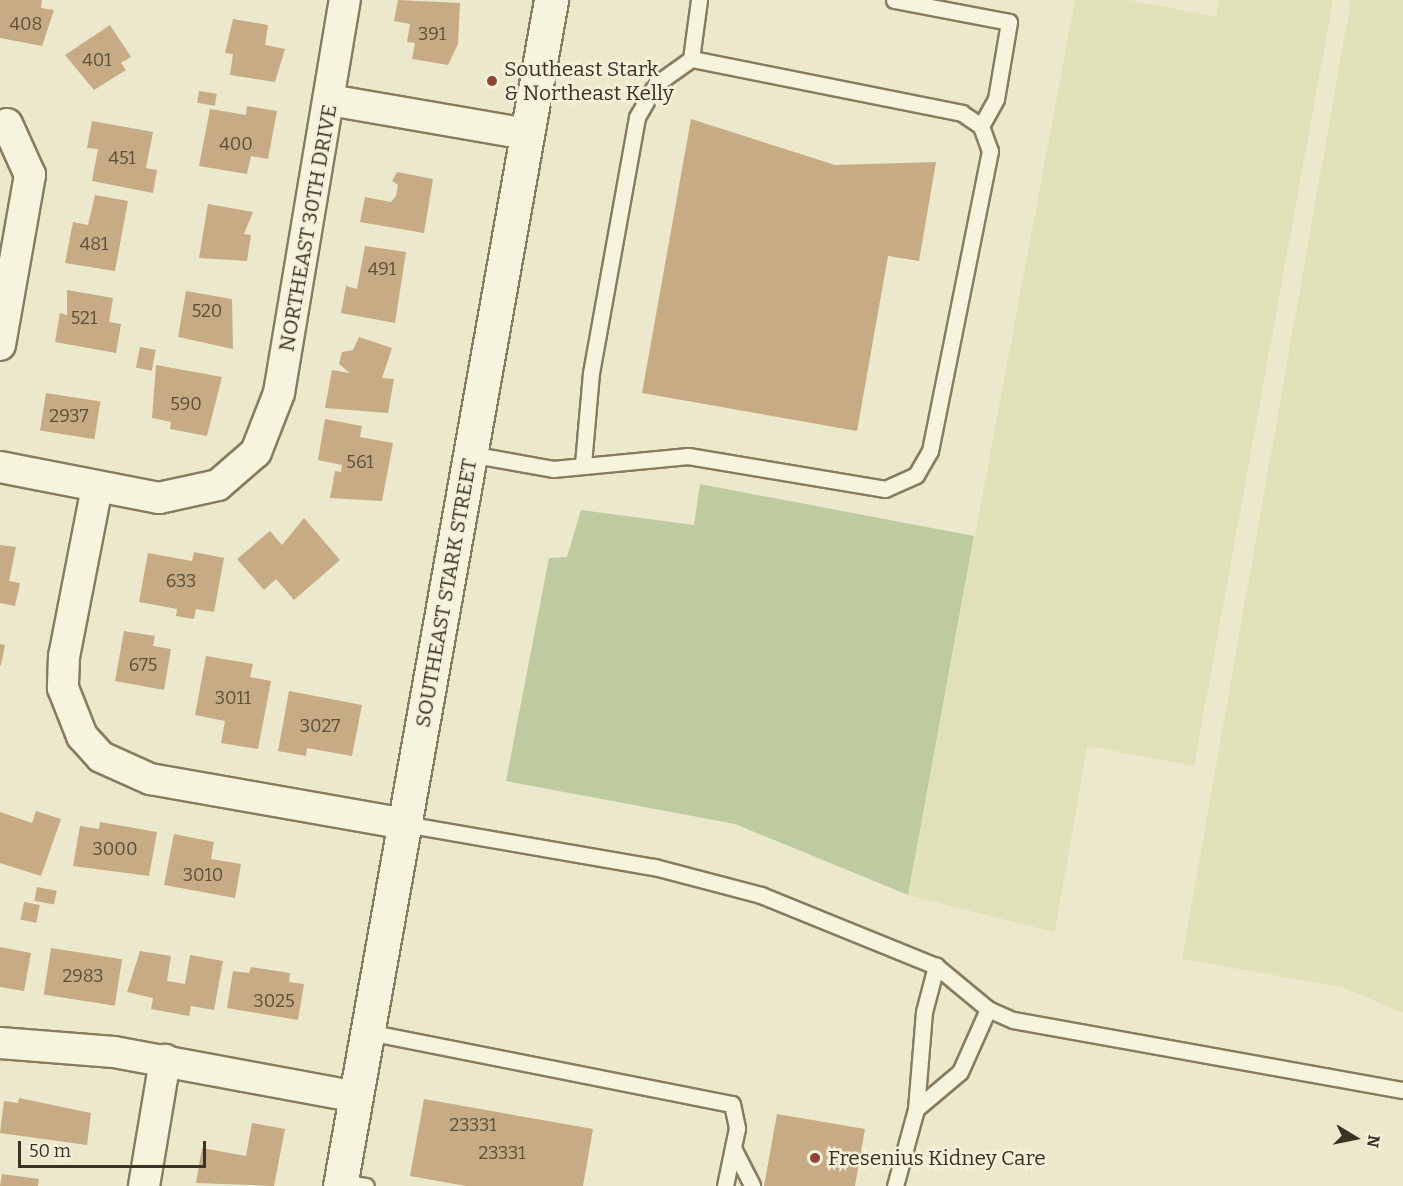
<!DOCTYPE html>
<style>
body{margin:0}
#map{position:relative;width:1403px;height:1186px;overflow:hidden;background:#ece8cb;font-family:Bitter,serif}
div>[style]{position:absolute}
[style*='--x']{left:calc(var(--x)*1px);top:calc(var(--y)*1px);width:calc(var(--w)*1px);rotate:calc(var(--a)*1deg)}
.farmland>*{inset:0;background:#e1e1b9}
.green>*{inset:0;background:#beca9f}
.building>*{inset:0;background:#c7ab84;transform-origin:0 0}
.roads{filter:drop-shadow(2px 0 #887c60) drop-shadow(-2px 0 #887c60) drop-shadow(0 2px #887c60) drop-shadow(0 -2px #887c60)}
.lane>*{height:15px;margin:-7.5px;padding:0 7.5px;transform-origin:7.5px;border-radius:7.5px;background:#f7f4de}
.street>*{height:30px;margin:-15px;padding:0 15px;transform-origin:15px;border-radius:15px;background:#f7f4de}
.secondary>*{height:33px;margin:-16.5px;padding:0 16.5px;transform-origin:16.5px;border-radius:16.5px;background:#f7f4de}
.dots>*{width:16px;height:16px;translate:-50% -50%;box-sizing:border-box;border:3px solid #f4f1da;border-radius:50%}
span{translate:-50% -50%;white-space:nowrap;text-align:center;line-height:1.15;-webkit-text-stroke:5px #f4f1da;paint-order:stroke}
.number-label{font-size:18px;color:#5d503a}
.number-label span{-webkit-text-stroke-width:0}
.poi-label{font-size:21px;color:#3a3222}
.left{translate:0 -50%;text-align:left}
.street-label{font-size:21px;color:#3a3222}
.north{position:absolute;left:1325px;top:1108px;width:60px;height:60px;-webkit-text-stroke:4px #f4f1da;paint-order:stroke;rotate:100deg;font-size:16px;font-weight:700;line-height:24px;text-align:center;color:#3a3222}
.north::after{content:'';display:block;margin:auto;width:21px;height:27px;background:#3a3222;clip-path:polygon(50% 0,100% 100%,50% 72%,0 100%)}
.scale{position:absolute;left:18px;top:1141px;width:188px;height:27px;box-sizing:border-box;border:3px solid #3a3222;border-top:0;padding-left:8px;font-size:18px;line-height:21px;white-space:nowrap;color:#3a3222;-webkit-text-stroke:4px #f4f1da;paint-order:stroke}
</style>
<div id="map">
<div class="farmland">
<div style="clip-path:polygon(1075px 0,1130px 0,1216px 17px,1219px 0,1333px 0,1194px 766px,1087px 746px,1055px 932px,908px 895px)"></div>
<div style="clip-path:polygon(1351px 0,1403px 0,1403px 1013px,1342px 987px,1182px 959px)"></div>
</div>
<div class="green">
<div style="clip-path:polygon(700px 484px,974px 536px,908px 895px,735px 824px,506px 781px,549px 558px,567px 557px,581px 510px,694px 525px)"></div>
</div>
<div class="building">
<div style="clip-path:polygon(0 0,42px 0,41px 8px,54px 10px,42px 46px,0 38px)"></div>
<div style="clip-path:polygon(398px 0,460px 3px,458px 44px,448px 65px,412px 59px,415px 43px,407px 42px,410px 24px,394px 21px)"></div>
<div style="clip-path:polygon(233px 19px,268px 25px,265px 45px,285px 49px,275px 82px,230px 75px,233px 54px,225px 53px)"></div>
<div style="clip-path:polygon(110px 25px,131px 57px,121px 63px,126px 70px,94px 90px,65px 55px)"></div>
<div style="left:199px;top:91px;width:18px;height:12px;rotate:9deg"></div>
<div style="clip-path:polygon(247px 106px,277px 111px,268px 159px,251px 156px,247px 174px,199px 166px,210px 109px,246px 115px)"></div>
<div style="clip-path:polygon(691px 119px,835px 165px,936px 162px,919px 261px,888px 256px,857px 431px,642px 393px)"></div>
<div style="clip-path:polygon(92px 121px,153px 132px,146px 168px,157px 170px,153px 193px,92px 181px,98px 149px,87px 148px)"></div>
<div style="clip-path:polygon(397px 172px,433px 179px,424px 233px,360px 222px,365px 197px,391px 202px,396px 196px,398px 185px,392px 181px)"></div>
<div style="clip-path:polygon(95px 195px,128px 201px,115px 271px,65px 263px,73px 222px,88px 225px)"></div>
<div style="clip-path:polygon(208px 204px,253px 212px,244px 234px,251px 235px,247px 261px,199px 258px)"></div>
<div style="clip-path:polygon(365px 246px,406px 252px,395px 323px,341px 313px,346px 286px,357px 289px)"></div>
<div style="clip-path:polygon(67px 290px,113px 298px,109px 322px,121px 324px,116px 353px,55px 342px,60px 313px,67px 315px)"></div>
<div style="clip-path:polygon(186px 291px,232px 299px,233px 349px,178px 337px)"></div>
<div style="clip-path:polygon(359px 337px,392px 348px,382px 378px,394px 379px,388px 413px,325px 408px,332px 370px,350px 373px,339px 364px,342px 352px,353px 350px)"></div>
<div style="left:140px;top:347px;width:16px;height:21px;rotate:11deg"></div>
<div style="clip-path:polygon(156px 365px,222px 377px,207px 436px,170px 429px,171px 422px,152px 418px)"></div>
<div style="left:46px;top:393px;width:55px;height:38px;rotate:9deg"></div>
<div style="clip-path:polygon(325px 419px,362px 426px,360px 437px,393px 443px,382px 501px,330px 498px,335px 471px,341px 472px,342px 465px,318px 460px)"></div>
<div style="clip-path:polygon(304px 518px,340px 560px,294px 600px,276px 579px,264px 590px,237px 559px,270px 531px,282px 545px)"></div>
<div style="clip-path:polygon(0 545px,16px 547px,9px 581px,20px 583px,15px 606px,0 603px)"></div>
<div style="clip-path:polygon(194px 552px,224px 558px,214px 612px,196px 609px,194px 619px,176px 616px,177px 609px,139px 602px,148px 553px,192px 561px)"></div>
<div style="clip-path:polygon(124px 631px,155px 636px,153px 646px,171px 649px,164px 690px,115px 681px)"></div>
<div style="clip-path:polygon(0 644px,5px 645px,1px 665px,0 665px)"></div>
<div style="clip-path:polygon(206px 656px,253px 664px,250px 677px,271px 681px,258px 749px,221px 743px,225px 721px,195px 715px)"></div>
<div style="clip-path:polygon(289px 691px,362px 705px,352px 756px,307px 748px,306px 756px,278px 751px)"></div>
<div style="clip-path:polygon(36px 811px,61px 819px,41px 876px,0 863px,0 812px,32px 823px)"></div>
<div style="clip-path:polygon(100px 822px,157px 832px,149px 876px,73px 866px,80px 826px,99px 829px)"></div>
<div style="clip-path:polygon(174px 834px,214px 842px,211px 859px,241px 864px,235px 898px,164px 885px)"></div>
<div style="left:37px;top:887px;width:20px;height:14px;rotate:11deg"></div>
<div style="left:24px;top:902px;width:16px;height:18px;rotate:11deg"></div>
<div style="clip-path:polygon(0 947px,31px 953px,24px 991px,0 987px)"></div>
<div style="left:51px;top:948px;width:72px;height:47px;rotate:9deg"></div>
<div style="clip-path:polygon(140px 951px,171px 956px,167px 981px,185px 984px,190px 955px,223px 961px,214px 1010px,191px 1006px,189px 1016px,151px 1009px,153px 998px,127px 992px)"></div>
<div style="clip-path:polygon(251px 967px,290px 973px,289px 982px,304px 984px,298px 1020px,227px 1008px,233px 971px,249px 973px)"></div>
<div style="clip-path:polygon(19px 1098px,91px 1113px,87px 1145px,0 1133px,4px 1101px,18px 1103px)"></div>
<div style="clip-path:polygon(424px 1099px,593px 1129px,583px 1186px,466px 1186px,410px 1176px)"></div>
<div style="clip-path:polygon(777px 1114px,865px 1129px,855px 1186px,764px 1186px)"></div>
<div style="clip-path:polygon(252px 1123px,285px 1129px,274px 1186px,196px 1183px,202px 1148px,246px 1156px)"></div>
<div style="clip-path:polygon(2px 1174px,39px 1179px,38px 1186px,0 1186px)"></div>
</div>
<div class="roads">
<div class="lane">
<div style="--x:894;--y:0;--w:117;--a:10.8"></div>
<div style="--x:1009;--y:22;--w:78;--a:99.6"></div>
<div style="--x:996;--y:99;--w:31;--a:119"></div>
<div style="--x:470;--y:454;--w:84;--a:10.2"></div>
<div style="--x:553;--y:469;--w:136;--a:-5.5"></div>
<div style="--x:688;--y:456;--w:200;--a:9.5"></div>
<div style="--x:885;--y:489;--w:34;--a:-24"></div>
<div style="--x:916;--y:475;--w:28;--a:-60"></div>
<div style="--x:930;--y:451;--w:306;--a:-78.7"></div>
<div style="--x:990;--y:151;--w:27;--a:-110"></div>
<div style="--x:981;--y:126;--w:23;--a:-146"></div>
<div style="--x:962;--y:113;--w:276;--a:-168.7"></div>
<div style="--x:583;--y:464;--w:91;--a:-85"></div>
<div style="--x:591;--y:373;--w:260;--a:-79.8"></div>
<div style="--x:637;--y:117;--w:38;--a:-60"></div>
<div style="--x:656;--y:84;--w:43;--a:-35.5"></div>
<div style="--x:691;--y:59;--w:60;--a:-82.3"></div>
<div style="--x:404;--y:824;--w:254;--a:9.8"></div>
<div style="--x:654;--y:867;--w:111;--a:14.7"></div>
<div style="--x:761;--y:895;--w:189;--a:22.1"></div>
<div style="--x:936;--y:966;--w:67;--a:39.6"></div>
<div style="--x:988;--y:1009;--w:27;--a:24"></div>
<div style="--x:1013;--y:1020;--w:396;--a:10.2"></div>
<div style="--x:368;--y:1032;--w:371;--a:11.2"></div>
<div style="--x:732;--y:1104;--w:25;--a:78"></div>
<div style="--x:737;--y:1128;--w:59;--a:101.7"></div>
<div style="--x:916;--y:1109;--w:57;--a:-40.1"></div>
<div style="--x:960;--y:1072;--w:69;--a:-66"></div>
<div style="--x:733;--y:1148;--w:42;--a:62.8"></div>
<div style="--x:341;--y:1182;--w:25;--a:9"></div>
<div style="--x:895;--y:1186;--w:80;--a:-74.7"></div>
<div style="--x:916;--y:1109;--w:97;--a:-85.3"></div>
<div style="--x:924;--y:1012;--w:48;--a:-75.4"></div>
</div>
<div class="street">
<div style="--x:330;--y:100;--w:200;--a:9.8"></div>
<div style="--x:0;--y:345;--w:173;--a:-80"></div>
<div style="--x:30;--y:175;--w:56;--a:-114.3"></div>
<div style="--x:0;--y:467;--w:162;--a:11"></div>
<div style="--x:159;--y:498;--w:60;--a:-12.4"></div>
<div style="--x:218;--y:485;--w:50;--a:-41"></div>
<div style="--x:256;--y:452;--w:63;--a:-68.7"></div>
<div style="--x:279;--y:393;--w:399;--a:-80.5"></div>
<div style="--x:97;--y:487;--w:172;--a:101"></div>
<div style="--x:64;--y:656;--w:32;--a:92"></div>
<div style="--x:63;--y:688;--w:52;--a:68.4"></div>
<div style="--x:82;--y:736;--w:28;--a:48"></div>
<div style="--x:101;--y:757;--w:54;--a:24.2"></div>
<div style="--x:150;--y:779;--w:258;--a:10"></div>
<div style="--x:0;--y:1043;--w:114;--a:4.5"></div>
<div style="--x:114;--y:1052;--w:246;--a:10.5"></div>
<div style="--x:144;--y:1186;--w:128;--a:-80.5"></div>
</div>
<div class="secondary">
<div style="--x:340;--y:1186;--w:1205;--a:-79.91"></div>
</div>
</div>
<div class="dots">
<div style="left:492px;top:81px;background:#934334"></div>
<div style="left:815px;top:1158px;background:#934334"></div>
</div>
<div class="number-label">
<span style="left:26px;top:24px">408</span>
<span style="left:432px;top:34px">391</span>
<span style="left:97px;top:60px">401</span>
<span style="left:236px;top:144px">400</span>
<span style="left:122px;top:158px">451</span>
<span style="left:94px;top:244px">481</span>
<span style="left:382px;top:269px">491</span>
<span style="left:207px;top:311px">520</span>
<span style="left:84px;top:318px">521</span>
<span style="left:186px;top:404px">590</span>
<span style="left:69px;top:416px">2937</span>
<span style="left:360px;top:462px">561</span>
<span style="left:181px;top:581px">633</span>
<span style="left:143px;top:665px">675</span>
<span style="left:233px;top:698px">3011</span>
<span style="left:320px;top:726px">3027</span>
<span style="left:115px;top:849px">3000</span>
<span style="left:203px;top:875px">3010</span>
<span style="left:83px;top:976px">2983</span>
<span style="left:274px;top:1001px">3025</span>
<span style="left:473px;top:1125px">23331</span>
<span style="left:502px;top:1153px">23331</span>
</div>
<div class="poi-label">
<span class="left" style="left:504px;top:81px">Southeast Stark<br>&amp; Northeast Kelly</span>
<span class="left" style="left:828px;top:1158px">Fresenius Kidney Care</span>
</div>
<div class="street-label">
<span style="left:308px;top:228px;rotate:-80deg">NORTHEAST 30TH DRIVE</span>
<span style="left:446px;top:593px;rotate:-80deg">SOUTHEAST STARK STREET</span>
</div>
<div class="north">N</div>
<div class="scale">50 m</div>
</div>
